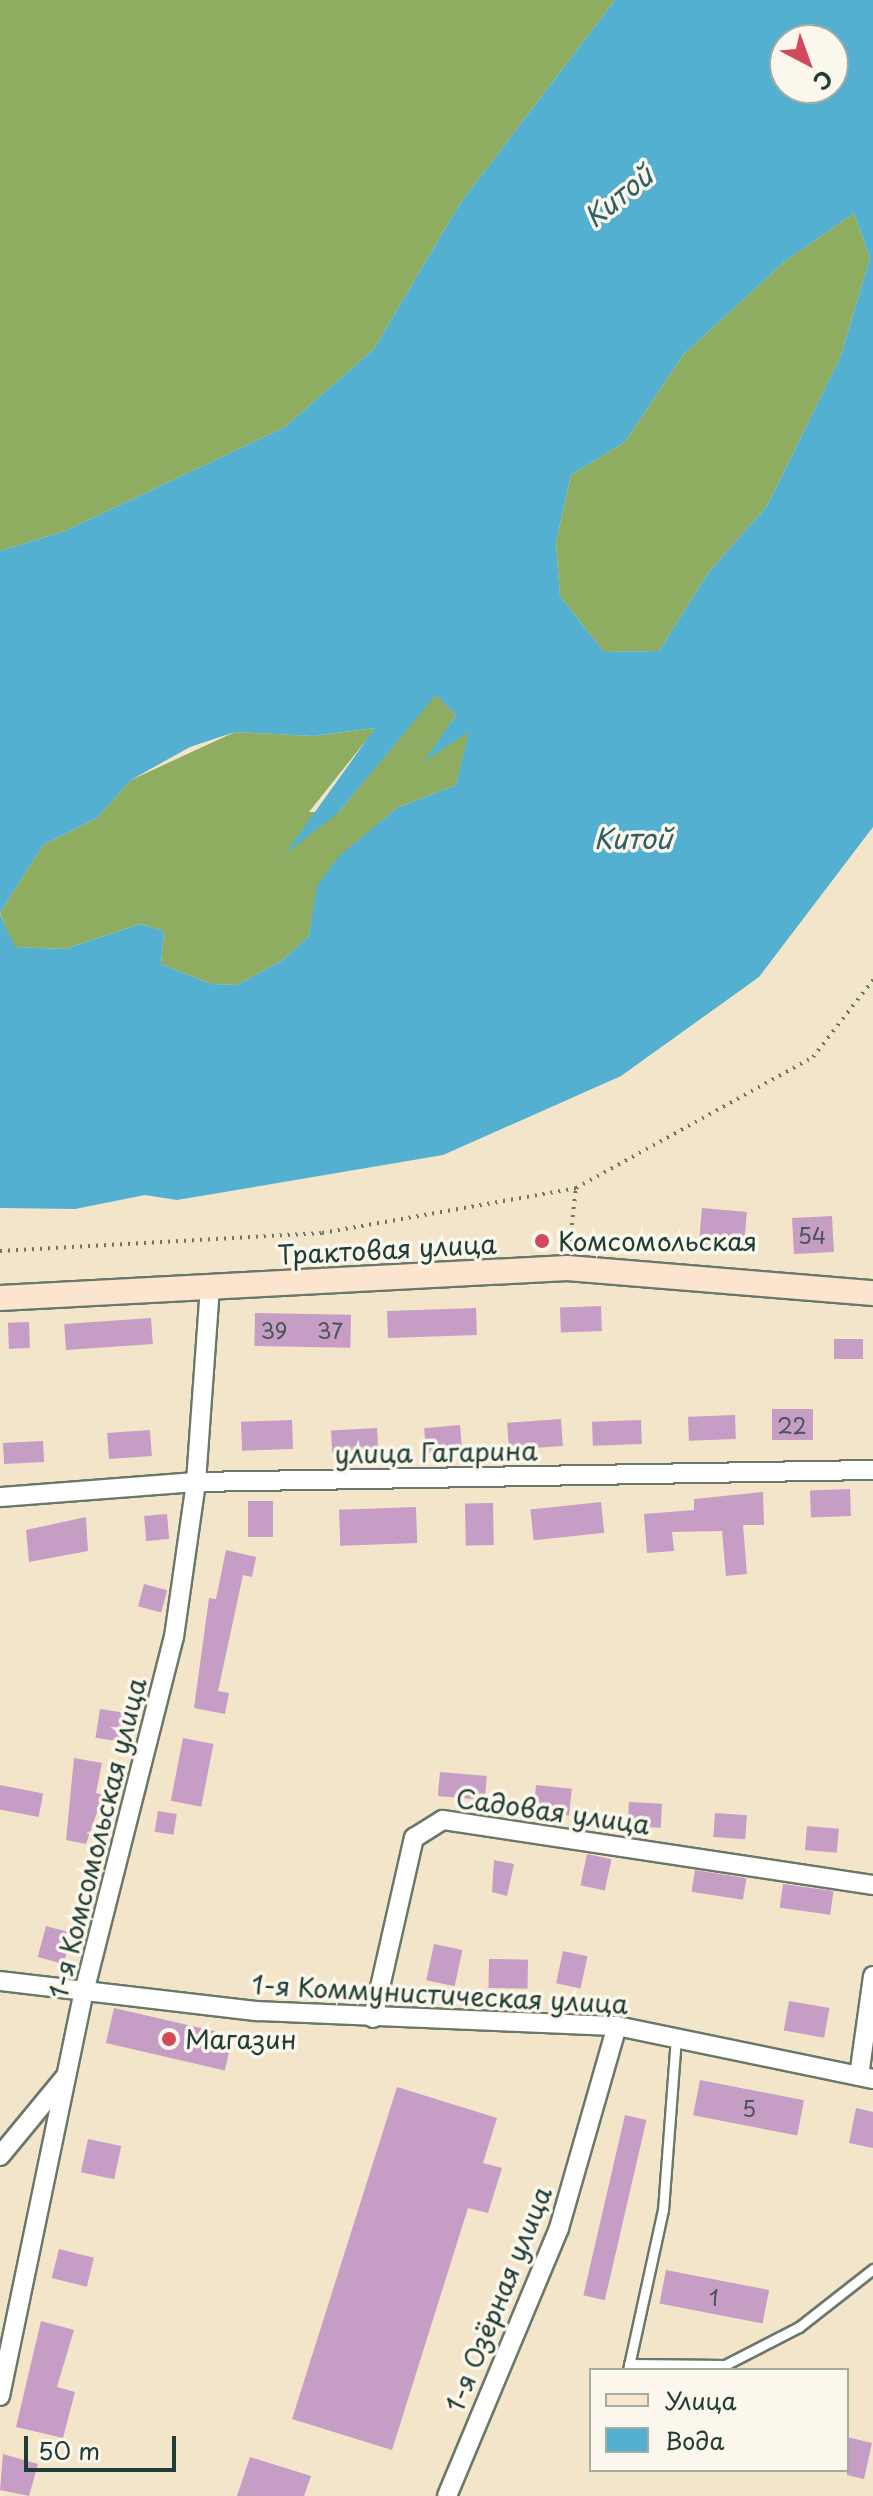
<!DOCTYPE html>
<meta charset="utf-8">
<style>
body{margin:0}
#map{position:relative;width:873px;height:2496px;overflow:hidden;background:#f3e5ca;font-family:"Playpen Sans",sans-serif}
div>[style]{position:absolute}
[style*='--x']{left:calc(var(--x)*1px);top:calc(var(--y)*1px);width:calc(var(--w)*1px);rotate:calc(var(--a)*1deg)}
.forest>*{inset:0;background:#8ead60}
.water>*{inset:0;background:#53b0d1}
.building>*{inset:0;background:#c69dc5;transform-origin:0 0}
.path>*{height:4px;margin-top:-2px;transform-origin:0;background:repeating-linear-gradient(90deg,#697868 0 2px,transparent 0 8px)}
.roads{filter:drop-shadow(2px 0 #697868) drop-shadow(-2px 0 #697868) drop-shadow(0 2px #697868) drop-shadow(0 -2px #697868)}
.lane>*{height:9px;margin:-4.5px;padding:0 4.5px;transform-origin:4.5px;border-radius:4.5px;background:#fff}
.street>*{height:18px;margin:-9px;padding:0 9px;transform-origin:9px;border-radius:9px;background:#fff}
.secondary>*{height:24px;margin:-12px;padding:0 12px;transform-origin:12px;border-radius:12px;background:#fce5cf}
.dots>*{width:22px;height:22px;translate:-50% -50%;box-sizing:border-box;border:4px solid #fbf7ec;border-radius:50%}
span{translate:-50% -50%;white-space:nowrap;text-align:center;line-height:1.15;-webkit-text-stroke:7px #fbf7ec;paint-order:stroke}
.number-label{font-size:22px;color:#495558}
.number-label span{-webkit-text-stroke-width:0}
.poi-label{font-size:26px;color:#1f3d34}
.left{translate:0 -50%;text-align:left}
.street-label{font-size:26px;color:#1f3d34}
.water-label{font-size:28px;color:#2f6063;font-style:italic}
.legend{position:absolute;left:589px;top:2368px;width:260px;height:104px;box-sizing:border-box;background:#fbf7ec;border:2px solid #a3ada2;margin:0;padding:10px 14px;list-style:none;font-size:24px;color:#1f3d34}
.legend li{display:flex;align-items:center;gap:16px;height:40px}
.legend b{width:40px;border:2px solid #a3ada2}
.north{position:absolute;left:769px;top:24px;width:80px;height:80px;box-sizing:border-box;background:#fbf7ec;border:2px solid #a3ada2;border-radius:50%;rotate:139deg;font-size:22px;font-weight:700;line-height:32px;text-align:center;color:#1f3d34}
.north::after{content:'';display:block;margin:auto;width:28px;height:36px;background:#d1495b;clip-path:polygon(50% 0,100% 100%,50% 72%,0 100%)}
.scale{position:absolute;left:24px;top:2436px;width:152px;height:36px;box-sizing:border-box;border:4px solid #1f3d34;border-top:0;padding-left:10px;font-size:24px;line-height:28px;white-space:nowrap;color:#1f3d34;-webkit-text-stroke:6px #fbf7ec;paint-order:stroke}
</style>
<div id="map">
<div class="forest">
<div style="clip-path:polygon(0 0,615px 0,459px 205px,374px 349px,285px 427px,65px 531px,0 551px)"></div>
<div style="clip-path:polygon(854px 213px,870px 258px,840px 358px,767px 506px,708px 573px,659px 651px,604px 652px,560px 596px,556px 542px,571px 475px,625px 442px,683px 355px,784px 262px)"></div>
<div style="clip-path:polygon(436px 694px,456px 715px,426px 759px,470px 731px,456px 785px,397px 808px,377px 825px,318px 886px,309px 936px,283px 960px,237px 985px,211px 984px,161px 964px,164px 931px,140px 924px,65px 949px,14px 947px,0 913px,43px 845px,97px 818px,131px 780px,235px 732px,313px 736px,376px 728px,309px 812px,338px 813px)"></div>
</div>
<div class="water">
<div style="clip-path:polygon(evenodd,615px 0,873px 0,873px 827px,759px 977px,621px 1076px,443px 1155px,177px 1200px,145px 1195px,75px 1209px,0 1208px,0 914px,15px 947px,65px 949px,140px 924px,164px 931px,161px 964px,211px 984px,237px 985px,283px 960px,309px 936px,317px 886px,338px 857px,397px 808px,456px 785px,469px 732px,424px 761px,456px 715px,436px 695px,338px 813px,285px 854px,375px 728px,313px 736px,235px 732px,190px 747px,131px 780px,97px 818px,43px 845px,0 913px,0 551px,65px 531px,285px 427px,374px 349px,459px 205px,615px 0,785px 40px,833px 40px,833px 88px,785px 88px,785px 40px,615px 0,854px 213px,870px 258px,840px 358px,767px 506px,708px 573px,659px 651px,604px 652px,560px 596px,556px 542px,571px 475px,625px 442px,683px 355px,784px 262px,854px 213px)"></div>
</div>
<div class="building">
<div style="left:702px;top:1208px;width:45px;height:39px;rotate:5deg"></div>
<div style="left:832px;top:1216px;width:36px;height:40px;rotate:87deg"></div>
<div style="left:601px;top:1306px;width:25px;height:41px;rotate:88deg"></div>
<div style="left:476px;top:1308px;width:27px;height:89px;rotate:88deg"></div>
<div style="left:255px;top:1313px;width:96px;height:33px;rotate:1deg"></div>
<div style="left:151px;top:1318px;width:26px;height:87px;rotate:86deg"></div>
<div style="left:29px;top:1322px;width:26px;height:21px;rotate:88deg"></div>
<div style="left:863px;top:1339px;width:20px;height:29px;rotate:90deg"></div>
<div style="left:772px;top:1409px;width:41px;height:31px"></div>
<div style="left:735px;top:1415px;width:24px;height:47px;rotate:88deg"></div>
<div style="left:561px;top:1419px;width:27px;height:54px;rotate:86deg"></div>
<div style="left:292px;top:1420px;width:29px;height:51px;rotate:88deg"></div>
<div style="left:641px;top:1420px;width:24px;height:49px;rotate:88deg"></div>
<div style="left:460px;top:1425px;width:25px;height:36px;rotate:85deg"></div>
<div style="left:377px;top:1428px;width:22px;height:46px;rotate:87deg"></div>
<div style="left:150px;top:1430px;width:26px;height:43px;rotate:86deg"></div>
<div style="left:43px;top:1441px;width:21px;height:40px;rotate:87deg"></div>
<div style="left:850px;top:1489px;width:27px;height:40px;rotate:88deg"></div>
<div style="clip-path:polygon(763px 1492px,764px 1525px,743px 1525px,747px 1574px,726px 1576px,722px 1531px,672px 1532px,674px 1551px,647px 1553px,644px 1514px,694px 1510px,694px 1499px)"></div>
<div style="left:248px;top:1501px;width:25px;height:36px"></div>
<div style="left:601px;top:1502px;width:31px;height:71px;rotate:84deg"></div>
<div style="left:493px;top:1503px;width:42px;height:28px;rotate:89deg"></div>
<div style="left:416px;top:1507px;width:36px;height:77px;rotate:88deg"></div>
<div style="left:167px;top:1514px;width:25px;height:23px;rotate:85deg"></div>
<div style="clip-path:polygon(86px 1517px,88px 1551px,29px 1562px,26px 1530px)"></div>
<div style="clip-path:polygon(226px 1550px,256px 1557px,252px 1577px,243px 1575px,218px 1691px,229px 1693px,225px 1714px,194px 1708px,209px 1598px,216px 1599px)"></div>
<div style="left:144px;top:1584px;width:24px;height:23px;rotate:15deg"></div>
<div style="left:100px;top:1709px;width:31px;height:29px;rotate:9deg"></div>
<div style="left:183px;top:1738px;width:31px;height:64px;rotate:11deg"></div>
<div style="clip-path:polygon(74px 1758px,102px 1763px,96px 1793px,103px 1795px,86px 1844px,66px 1840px)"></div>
<div style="left:440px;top:1772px;width:47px;height:24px;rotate:5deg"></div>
<div style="left:0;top:1785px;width:44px;height:24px;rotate:11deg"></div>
<div style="left:536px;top:1785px;width:36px;height:27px;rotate:6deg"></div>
<div style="left:629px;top:1802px;width:33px;height:24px;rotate:3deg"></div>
<div style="left:158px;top:1811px;width:19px;height:21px;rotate:9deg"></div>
<div style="left:715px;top:1813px;width:32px;height:24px;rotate:4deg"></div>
<div style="left:807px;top:1826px;width:32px;height:24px;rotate:5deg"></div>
<div style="left:587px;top:1854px;width:25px;height:32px;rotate:12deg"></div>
<div style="clip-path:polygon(494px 1860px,514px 1864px,507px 1896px,492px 1892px)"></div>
<div style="left:695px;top:1870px;width:52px;height:22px;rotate:9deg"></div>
<div style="left:783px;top:1884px;width:51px;height:24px;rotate:8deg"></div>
<div style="left:46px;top:1926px;width:27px;height:32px;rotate:15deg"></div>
<div style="left:434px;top:1944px;width:29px;height:37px;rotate:12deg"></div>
<div style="left:563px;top:1951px;width:25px;height:33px;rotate:12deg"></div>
<div style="left:489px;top:1959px;width:39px;height:29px;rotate:1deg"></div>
<div style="left:789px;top:2001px;width:41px;height:30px;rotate:10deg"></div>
<div style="left:114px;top:2008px;width:122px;height:36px;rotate:13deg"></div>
<div style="left:700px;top:2080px;width:106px;height:36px;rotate:11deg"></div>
<div style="clip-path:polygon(397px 2087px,497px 2118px,483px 2163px,502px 2168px,488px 2213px,468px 2208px,392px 2450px,292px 2419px)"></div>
<div style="clip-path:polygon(856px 2108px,873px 2112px,873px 2148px,849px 2143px)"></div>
<div style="left:625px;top:2115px;width:22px;height:185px;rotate:13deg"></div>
<div style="left:88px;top:2139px;width:34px;height:34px;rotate:12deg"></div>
<div style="left:59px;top:2249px;width:36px;height:30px;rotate:14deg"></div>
<div style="left:666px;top:2270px;width:105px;height:34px;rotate:11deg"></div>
<div style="clip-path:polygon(41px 2321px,74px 2330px,57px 2387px,75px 2392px,63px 2438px,16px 2427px)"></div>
<div style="clip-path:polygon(847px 2437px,872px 2443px,864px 2479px,847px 2475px)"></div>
<div style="clip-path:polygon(3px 2454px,38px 2464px,29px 2496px,0 2490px)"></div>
<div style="clip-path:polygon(250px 2457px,311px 2476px,304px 2496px,237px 2496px)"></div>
</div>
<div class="path">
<div style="--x:569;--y:1249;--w:61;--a:-83.5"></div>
<div style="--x:576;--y:1188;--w:271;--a:-28.9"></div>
<div style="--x:813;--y:1057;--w:98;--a:-52.1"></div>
<div style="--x:0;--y:1251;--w:323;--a:-3.2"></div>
<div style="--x:322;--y:1233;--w:258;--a:-10"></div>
</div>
<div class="roads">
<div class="lane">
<div style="--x:629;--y:2364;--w:96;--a:0.6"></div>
<div style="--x:725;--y:2365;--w:83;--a:-27.2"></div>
<div style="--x:799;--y:2327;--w:94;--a:-38.1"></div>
<div style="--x:628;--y:2370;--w:164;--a:-77.7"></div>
<div style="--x:663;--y:2210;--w:172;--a:-85.7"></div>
</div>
<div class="street">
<div style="--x:0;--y:1497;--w:197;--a:-4.4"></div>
<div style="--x:196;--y:1482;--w:677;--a:-1.02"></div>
<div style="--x:0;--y:1981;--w:259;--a:6.7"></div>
<div style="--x:257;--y:2011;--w:360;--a:2.4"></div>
<div style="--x:617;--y:2026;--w:261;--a:11.7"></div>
<div style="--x:373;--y:2018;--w:185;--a:-77.2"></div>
<div style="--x:414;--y:1838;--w:34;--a:-32"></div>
<div style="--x:443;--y:1820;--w:435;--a:8.6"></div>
<div style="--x:859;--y:2076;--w:101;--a:-82"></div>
<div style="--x:0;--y:2156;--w:104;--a:-50.5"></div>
<div style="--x:0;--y:2396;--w:413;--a:-78.3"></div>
<div style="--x:84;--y:1992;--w:366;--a:-75.8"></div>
<div style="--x:174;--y:1637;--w:157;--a:-81.9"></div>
<div style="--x:196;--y:1482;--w:196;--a:-85.9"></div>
<div style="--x:447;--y:2496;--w:290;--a:-67.3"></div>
<div style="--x:559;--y:2228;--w:210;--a:-74"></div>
</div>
<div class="secondary">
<div style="--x:0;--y:1298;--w:568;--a:-3.03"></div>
<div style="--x:567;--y:1268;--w:307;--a:4.7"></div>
</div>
</div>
<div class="dots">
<div style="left:542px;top:1241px;background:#d1495b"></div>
<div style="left:169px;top:2039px;background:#d1495b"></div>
</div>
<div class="number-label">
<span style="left:812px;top:1235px">54</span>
<span style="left:274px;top:1330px">39</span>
<span style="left:330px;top:1330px">37</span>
<span style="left:792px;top:1425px">22</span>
<span style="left:749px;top:2108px">5</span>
<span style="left:714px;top:2297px">1</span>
</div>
<div class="poi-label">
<span class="left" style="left:558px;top:1241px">Комсомольская</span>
<span class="left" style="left:185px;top:2039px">Магазин</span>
</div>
<div class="street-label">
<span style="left:387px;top:1249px;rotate:-3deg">Трактовая улица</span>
<span style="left:436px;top:1452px;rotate:-1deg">улица Гагарина</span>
<span style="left:553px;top:1811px;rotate:8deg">Садовая улица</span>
<span style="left:97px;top:1838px;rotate:-76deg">1-я Комсомольская улица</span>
<span style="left:440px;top:1994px;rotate:3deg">1-я Коммунистическая улица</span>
<span style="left:498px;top:2299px;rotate:-68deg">1-я Озёрная улица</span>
</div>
<div class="water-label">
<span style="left:618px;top:196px;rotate:-39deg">Китой</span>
<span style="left:633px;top:838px">Китой</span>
</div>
<ul class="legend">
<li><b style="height:10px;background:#fce5cf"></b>Улица</li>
<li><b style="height:22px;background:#53b0d1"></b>Вода</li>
</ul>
<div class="north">С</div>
<div class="scale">50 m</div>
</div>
